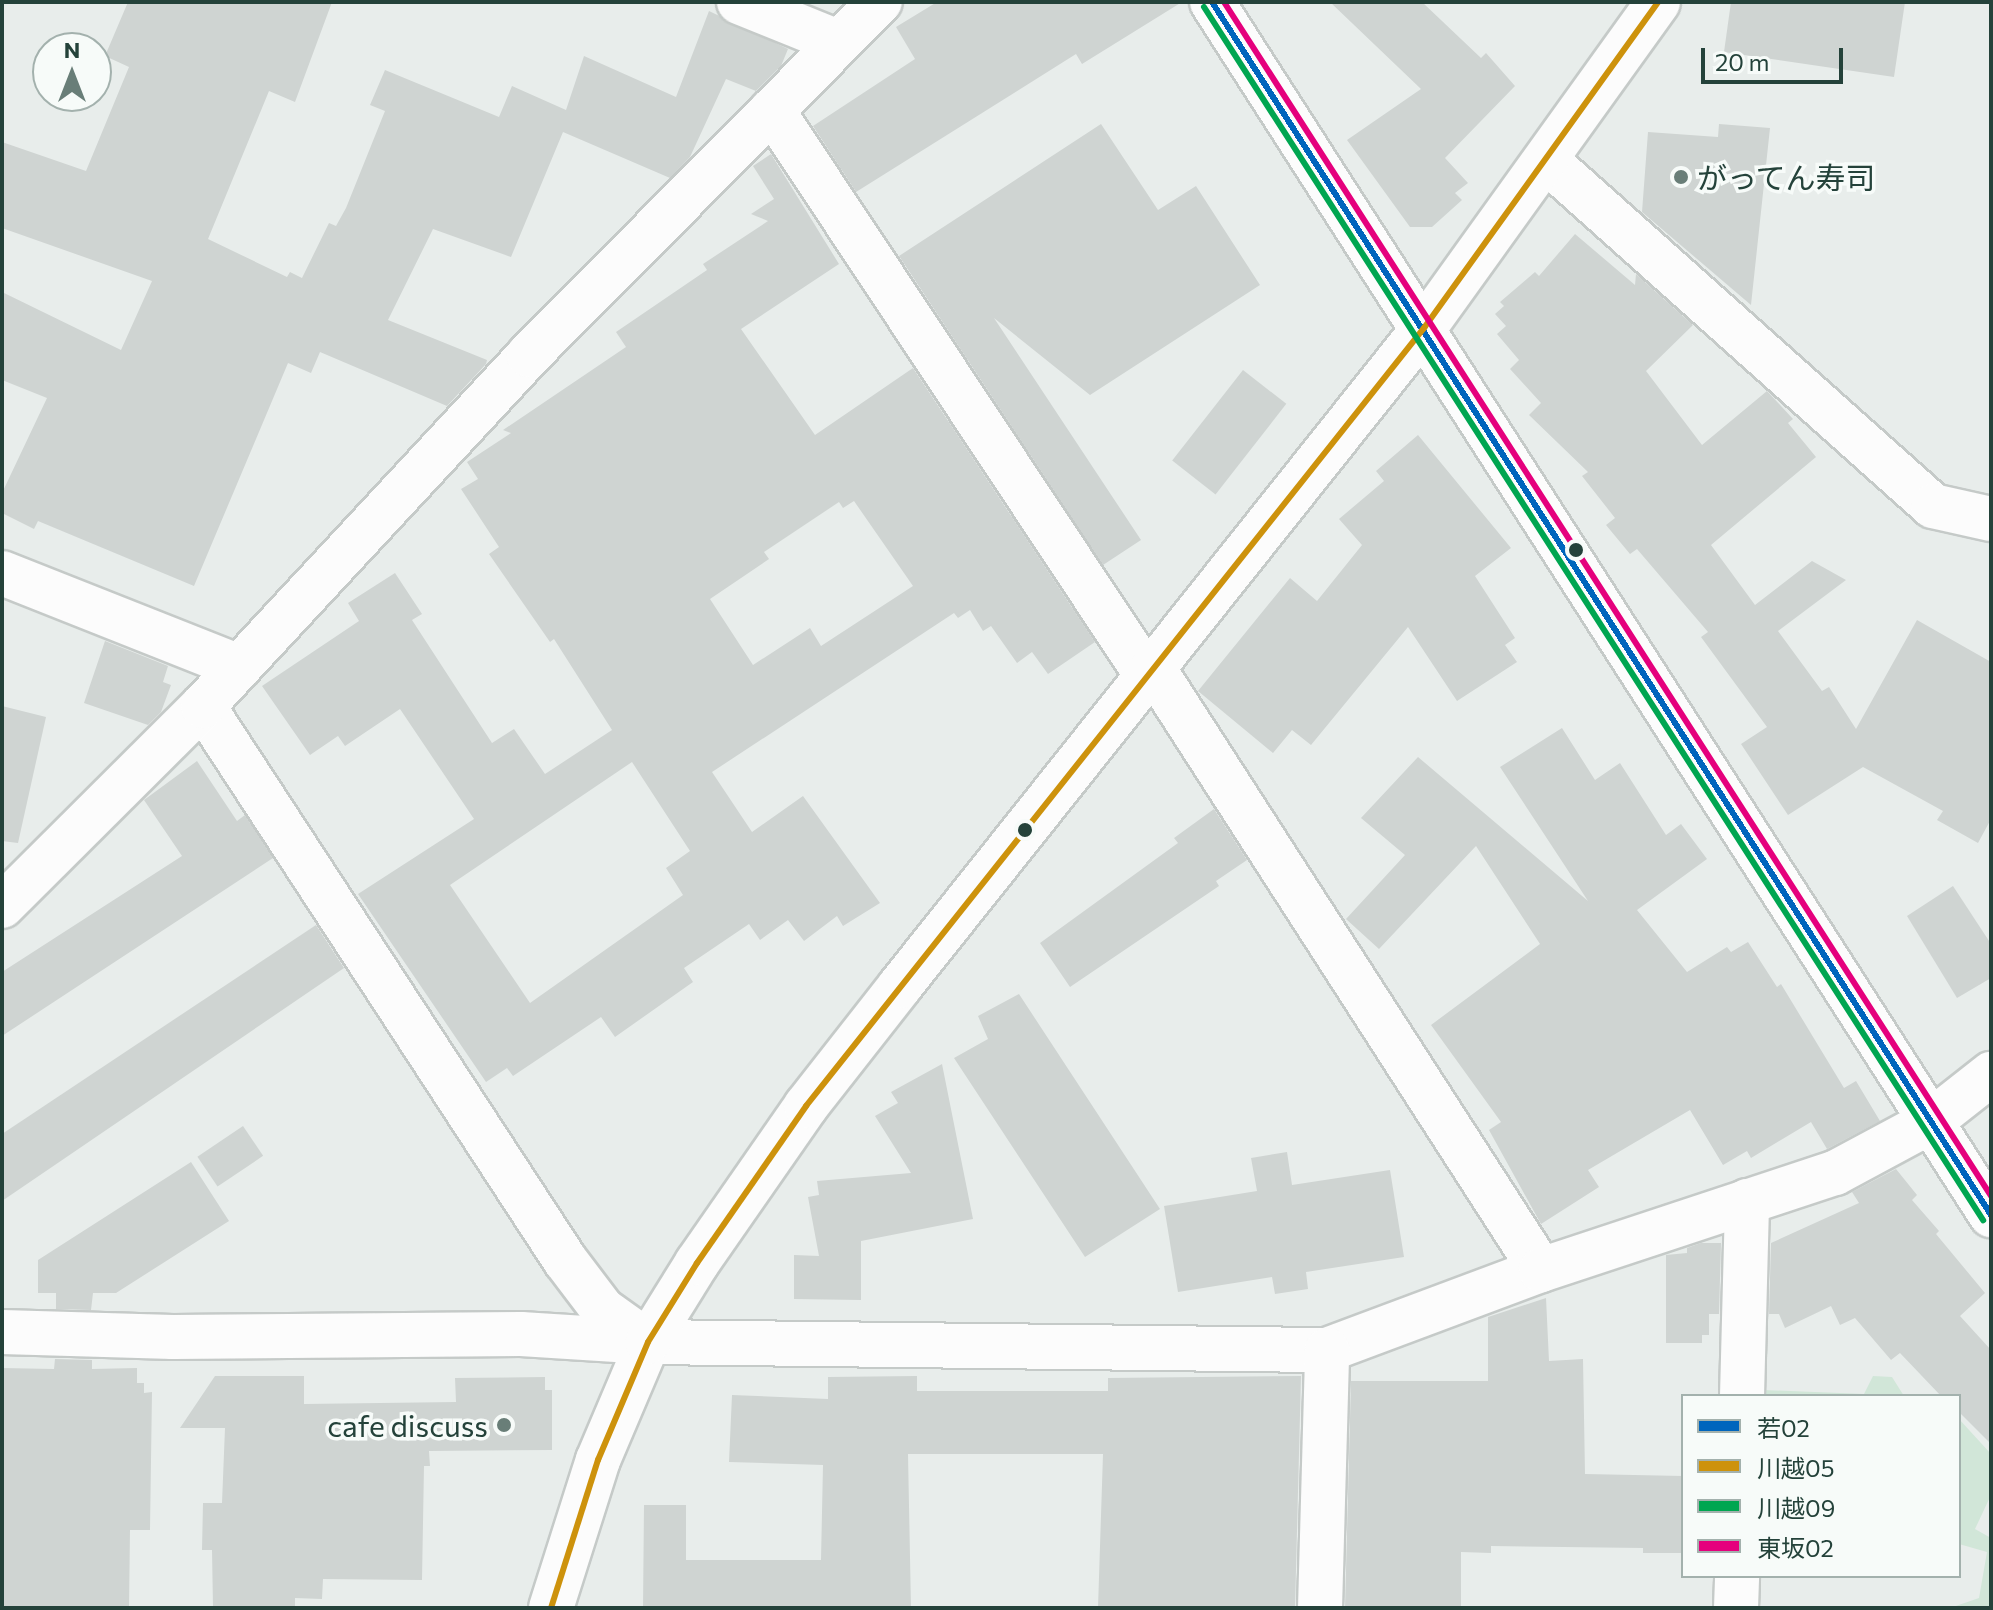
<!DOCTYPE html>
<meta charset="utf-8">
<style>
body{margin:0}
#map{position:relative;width:1993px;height:1610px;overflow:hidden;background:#e8edeb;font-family:Commissioner,"Noto Sans JP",sans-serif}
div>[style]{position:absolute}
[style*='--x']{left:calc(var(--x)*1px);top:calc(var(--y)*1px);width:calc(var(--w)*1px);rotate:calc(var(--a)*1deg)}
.green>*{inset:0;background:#d1e6d8}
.building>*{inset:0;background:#cfd4d2;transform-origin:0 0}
.roads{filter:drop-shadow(2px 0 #c5cac8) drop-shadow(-2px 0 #c5cac8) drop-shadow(0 2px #c5cac8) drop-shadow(0 -2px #c5cac8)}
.minor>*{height:44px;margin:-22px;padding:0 22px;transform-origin:22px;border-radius:22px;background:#fcfcfc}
.tertiary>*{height:44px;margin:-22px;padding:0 22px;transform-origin:22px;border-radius:22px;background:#fcfcfc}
.bus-1>*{height:6px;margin:-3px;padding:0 3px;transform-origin:3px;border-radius:3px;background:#0065bd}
.bus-2>*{height:6px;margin:-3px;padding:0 3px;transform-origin:3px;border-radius:3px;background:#cd920c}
.bus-3>*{height:6px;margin:-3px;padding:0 3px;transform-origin:3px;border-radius:3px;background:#00a651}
.bus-4>*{height:6px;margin:-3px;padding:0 3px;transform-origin:3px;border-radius:3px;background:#e5007d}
.dots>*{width:22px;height:22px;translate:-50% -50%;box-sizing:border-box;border:4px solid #f7fbf9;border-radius:50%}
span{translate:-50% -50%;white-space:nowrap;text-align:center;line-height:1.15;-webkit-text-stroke:7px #f7fbf9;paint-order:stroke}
.poi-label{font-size:30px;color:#24423a}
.left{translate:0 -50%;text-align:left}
.right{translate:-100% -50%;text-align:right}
.frame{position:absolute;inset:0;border:4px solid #24423a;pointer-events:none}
.legend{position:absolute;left:1681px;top:1394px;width:280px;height:184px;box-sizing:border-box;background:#f7fbf9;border:2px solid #a3b1ad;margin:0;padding:10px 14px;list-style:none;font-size:24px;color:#24423a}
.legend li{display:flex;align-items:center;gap:16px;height:40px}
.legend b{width:40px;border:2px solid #a3b1ad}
.north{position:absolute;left:32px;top:32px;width:80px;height:80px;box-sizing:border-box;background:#f7fbf9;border:2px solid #a3b1ad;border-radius:50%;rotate:0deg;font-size:22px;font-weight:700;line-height:32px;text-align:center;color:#24423a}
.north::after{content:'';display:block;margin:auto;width:28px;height:36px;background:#697e78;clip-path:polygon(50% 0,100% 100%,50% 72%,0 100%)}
.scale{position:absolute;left:1701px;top:48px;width:142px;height:36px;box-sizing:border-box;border:4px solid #24423a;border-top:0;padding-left:10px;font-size:24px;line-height:28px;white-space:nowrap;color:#24423a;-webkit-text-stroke:6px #f7fbf9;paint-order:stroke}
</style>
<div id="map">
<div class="green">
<div style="clip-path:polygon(1873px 1376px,1892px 1377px,1904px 1396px,1745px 1396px,1763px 1390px,1864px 1394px)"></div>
<div style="clip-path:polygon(1959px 1419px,1991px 1454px,1991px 1495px,1975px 1529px,1991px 1538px,1991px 1608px,1950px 1608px,1979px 1598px,1987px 1552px,1959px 1544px)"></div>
</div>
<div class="building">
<div style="clip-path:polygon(128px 2px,332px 2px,295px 102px,269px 91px,208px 239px,287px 277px,290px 272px,302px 278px,329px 223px,336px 226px,346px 208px,385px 111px,370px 105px,385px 70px,499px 117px,512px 86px,566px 110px,584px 56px,676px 97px,709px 11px,788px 49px,781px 66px,756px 91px,726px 79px,690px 157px,670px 178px,563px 132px,511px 257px,433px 229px,388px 320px,487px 360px,486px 364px,447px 406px,320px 352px,311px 373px,288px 363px,194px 586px,38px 521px,34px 529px,2px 513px,2px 493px,47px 398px,2px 380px,2px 292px,121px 350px,152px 281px,2px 228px,2px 142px,86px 171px,129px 67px,105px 56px)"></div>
<div style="clip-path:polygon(937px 2px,1182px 2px,1082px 64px,1076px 54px,856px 192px,813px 126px,915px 59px,896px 27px)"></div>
<div style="clip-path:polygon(1330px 2px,1422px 2px,1481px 58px,1486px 53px,1515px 86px,1445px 158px,1468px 183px,1455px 193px,1462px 200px,1432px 227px,1410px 227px,1347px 140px,1421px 89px)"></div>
<div style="clip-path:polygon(1731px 2px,1905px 2px,1894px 77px,1724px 52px)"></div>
<div style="clip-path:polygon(1101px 124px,1158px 210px,1196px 186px,1260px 285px,1090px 395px,994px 318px,1141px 540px,1103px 565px,899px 256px)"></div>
<div style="clip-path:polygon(1719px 124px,1770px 128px,1751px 305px,1642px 212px,1648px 132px,1718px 137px)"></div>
<div style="clip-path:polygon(evenodd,771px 154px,839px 264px,741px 329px,815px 435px,913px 368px,1095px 642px,1048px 674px,1032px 652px,1017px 663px,991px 626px,983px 631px,970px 610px,958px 618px,954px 613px,712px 772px,752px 832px,803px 796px,880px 903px,843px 926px,837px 916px,804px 941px,788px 920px,760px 940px,749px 924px,684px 968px,693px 982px,615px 1037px,601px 1017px,513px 1076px,507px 1068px,486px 1082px,358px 894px,474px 819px,400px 709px,345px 746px,338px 736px,310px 755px,262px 686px,359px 621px,348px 603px,395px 573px,422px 614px,412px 620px,492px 743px,514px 729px,545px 774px,612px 730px,554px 639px,550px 642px,489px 554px,499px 547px,461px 489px,478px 479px,467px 462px,511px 433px,503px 430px,626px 347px,616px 332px,707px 270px,703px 264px,768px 221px,751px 214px,774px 199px,753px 166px,771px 154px,854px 501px,913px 586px,821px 646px,810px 628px,753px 665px,710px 599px,769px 559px,764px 552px,839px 502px,843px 508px,854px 501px,771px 154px,632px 762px,690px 851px,666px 868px,683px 895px,530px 1003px,450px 885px,632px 762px)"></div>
<div style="clip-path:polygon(1575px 234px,1635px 285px,1636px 274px,1693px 325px,1646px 371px,1702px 445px,1767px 391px,1793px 419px,1788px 423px,1816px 457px,1711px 545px,1755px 605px,1812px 561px,1846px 580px,1778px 631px,1822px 691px,1829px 687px,1856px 729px,1917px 620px,1991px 662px,1991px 819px,1978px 843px,1937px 820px,1943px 811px,1863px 767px,1788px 815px,1741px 744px,1767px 727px,1701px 637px,1708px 632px,1637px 549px,1630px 554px,1606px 525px,1615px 518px,1582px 476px,1588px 472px,1529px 415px,1541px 403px,1510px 369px,1519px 360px,1497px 334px,1506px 326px,1495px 314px,1504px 306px,1500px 302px,1535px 272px,1539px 276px)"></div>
<div style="left:1243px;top:370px;width:55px;height:115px;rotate:38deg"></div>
<div style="clip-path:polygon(1418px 435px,1511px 548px,1475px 576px,1515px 638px,1505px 645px,1517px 662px,1457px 701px,1408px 627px,1311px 745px,1292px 730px,1273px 753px,1198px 691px,1290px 578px,1317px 601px,1362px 545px,1339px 519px,1384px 481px,1376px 471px)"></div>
<div style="clip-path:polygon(105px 641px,168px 666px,163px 682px,171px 685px,161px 712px,148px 725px,84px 703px)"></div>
<div style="clip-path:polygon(2px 706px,46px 717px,18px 843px,2px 841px)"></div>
<div style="clip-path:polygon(1562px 728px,1595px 780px,1620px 763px,1666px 835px,1681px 824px,1707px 859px,1637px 910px,1687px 972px,1727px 947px,1731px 952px,1748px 942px,1777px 987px,1781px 984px,1844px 1088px,1856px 1081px,1880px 1121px,1827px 1149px,1811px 1122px,1751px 1158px,1747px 1151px,1723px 1165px,1690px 1110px,1588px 1170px,1599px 1187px,1541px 1224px,1489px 1130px,1501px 1122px,1431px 1025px,1540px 944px,1476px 846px,1379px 949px,1346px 919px,1405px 855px,1361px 818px,1418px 757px,1588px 901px,1500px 767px)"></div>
<div style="clip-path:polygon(197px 761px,237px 821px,245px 815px,273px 858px,2px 1036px,2px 972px,182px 856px,144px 800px)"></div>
<div style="clip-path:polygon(1214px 809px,1247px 860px,1216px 881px,1219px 886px,1070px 987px,1040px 943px,1178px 843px,1174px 838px)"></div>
<div style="clip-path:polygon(1953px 886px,1991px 944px,1991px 978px,1957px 998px,1907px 916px)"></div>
<div style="clip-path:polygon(316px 925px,344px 968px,2px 1201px,2px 1134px)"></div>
<div style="clip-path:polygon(1019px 994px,1160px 1209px,1085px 1257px,954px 1058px,988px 1039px,978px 1016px)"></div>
<div style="clip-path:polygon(942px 1064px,973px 1219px,861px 1241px,861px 1300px,794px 1299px,794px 1255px,819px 1256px,808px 1197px,819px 1195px,817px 1181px,911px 1173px,875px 1116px,898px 1103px,891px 1092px)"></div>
<div style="left:243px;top:1126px;width:36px;height:55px;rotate:56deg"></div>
<div style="clip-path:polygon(1287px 1152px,1292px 1185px,1390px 1170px,1404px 1257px,1306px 1272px,1308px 1289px,1275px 1294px,1272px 1277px,1178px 1292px,1164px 1206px,1257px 1191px,1251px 1158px)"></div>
<div style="clip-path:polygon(191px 1162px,229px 1221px,116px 1293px,93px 1293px,91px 1310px,56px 1309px,56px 1293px,38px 1293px,38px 1260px)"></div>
<div style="clip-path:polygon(1896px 1169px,1917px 1195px,1912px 1200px,1939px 1231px,1936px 1234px,1985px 1293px,1960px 1316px,1991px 1350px,1991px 1444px,1959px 1412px,1959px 1396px,1941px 1396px,1900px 1353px,1891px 1360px,1855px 1318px,1840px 1325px,1831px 1306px,1785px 1328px,1779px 1314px,1769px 1314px,1771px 1243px,1859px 1203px,1852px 1192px)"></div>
<div style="clip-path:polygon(1701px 1243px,1721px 1243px,1719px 1314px,1709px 1314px,1709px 1335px,1702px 1335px,1702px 1343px,1666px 1343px,1666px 1255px,1687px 1253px,1687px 1248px)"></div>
<div style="clip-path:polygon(1546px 1298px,1549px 1361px,1583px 1359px,1585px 1474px,1683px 1476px,1683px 1553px,1643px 1553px,1643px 1548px,1491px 1546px,1491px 1553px,1461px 1552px,1461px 1608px,1345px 1608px,1351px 1381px,1488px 1381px,1488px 1317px)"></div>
<div style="clip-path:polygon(55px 1359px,92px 1360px,92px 1369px,137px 1368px,137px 1383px,144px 1383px,144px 1393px,152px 1392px,150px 1530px,130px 1530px,129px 1608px,2px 1608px,2px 1368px,54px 1369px)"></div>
<div style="clip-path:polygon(215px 1376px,304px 1376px,304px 1404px,456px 1402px,455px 1378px,545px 1377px,545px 1390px,552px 1390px,552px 1450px,429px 1451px,430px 1466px,424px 1466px,422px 1580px,323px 1579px,322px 1599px,295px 1598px,295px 1608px,213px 1608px,212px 1550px,202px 1550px,203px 1503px,222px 1503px,225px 1428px,180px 1428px)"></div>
<div style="clip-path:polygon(917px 1376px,917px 1391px,1108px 1391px,1108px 1378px,1301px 1376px,1295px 1608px,1098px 1608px,1103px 1454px,908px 1454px,911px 1608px,643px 1608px,644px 1505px,686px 1505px,686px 1560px,821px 1560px,823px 1465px,729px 1462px,732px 1395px,828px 1399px,828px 1377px)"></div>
</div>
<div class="roads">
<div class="minor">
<div style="--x:739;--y:2;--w:107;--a:22"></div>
<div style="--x:772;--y:110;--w:677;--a:56.45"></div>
<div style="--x:1548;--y:162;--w:516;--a:41.78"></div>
<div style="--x:1933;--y:506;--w:59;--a:12.6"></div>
<div style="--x:2;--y:573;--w:255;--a:21.6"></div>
<div style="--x:1153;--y:668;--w:716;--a:57.2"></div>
<div style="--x:203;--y:706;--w:662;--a:56.84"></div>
<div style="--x:565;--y:1260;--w:63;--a:52.8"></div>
<div style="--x:603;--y:1310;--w:55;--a:35.4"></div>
<div style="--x:648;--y:1342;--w:679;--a:0.68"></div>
<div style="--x:1327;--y:1350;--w:228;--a:-20.5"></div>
<div style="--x:1541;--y:1270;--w:310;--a:-18.3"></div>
<div style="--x:1835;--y:1173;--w:108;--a:-28.2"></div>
<div style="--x:1930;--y:1122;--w:78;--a:-38.2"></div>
<div style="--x:2;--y:906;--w:284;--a:-44.9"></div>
<div style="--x:203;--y:706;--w:479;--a:-47.1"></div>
<div style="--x:529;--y:355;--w:498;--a:-45.2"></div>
<div style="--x:1742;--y:1396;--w:195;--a:-88.5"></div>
<div style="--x:1320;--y:1608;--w:258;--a:-88.4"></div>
<div style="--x:1736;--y:1608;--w:32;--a:-88"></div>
</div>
<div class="tertiary">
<div style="--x:1212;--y:2;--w:1442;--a:57.29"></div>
<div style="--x:2;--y:1332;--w:171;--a:1.7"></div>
<div style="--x:173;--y:1337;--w:348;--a:-0.5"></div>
<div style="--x:521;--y:1334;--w:127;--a:3.6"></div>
<div style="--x:551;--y:1608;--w:155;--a:-72.4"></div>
<div style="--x:598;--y:1460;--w:128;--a:-67"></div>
<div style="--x:648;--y:1342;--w:93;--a:-58.2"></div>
<div style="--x:697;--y:1263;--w:191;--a:-55.2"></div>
<div style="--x:806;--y:1106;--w:152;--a:-51.9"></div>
<div style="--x:900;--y:986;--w:841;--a:-51.47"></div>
<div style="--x:1424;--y:328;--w:401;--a:-54.3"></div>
</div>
</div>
<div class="bus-1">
<div style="--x:1212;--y:2;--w:1442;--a:57.29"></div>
</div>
<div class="bus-2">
<div style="--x:551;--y:1608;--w:155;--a:-72.4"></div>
<div style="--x:598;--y:1460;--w:128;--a:-67"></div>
<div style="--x:648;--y:1342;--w:93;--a:-58.2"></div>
<div style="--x:697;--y:1263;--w:191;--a:-55.2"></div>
<div style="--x:806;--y:1106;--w:994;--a:-51.54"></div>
<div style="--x:1424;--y:328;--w:401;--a:-54.3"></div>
</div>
<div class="bus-3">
<div style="--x:1204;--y:7;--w:1442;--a:57.29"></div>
</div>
<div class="bus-4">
<div style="--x:1224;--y:2;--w:1419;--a:57.28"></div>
</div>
<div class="dots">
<div style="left:1681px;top:177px;background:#697e78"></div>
<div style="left:1576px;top:550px;background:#24423a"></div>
<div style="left:1025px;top:830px;background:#24423a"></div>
<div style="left:504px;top:1425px;background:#697e78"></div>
</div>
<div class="poi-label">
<span class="left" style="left:1697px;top:177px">がってん寿司</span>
<span class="right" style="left:488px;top:1425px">cafe discuss</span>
</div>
<div class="frame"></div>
<ul class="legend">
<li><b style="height:10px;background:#0065bd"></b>若02</li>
<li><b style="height:10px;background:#cd920c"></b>川越05</li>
<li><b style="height:10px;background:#00a651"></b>川越09</li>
<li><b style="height:10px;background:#e5007d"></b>東坂02</li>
</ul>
<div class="north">N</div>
<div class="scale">20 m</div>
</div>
